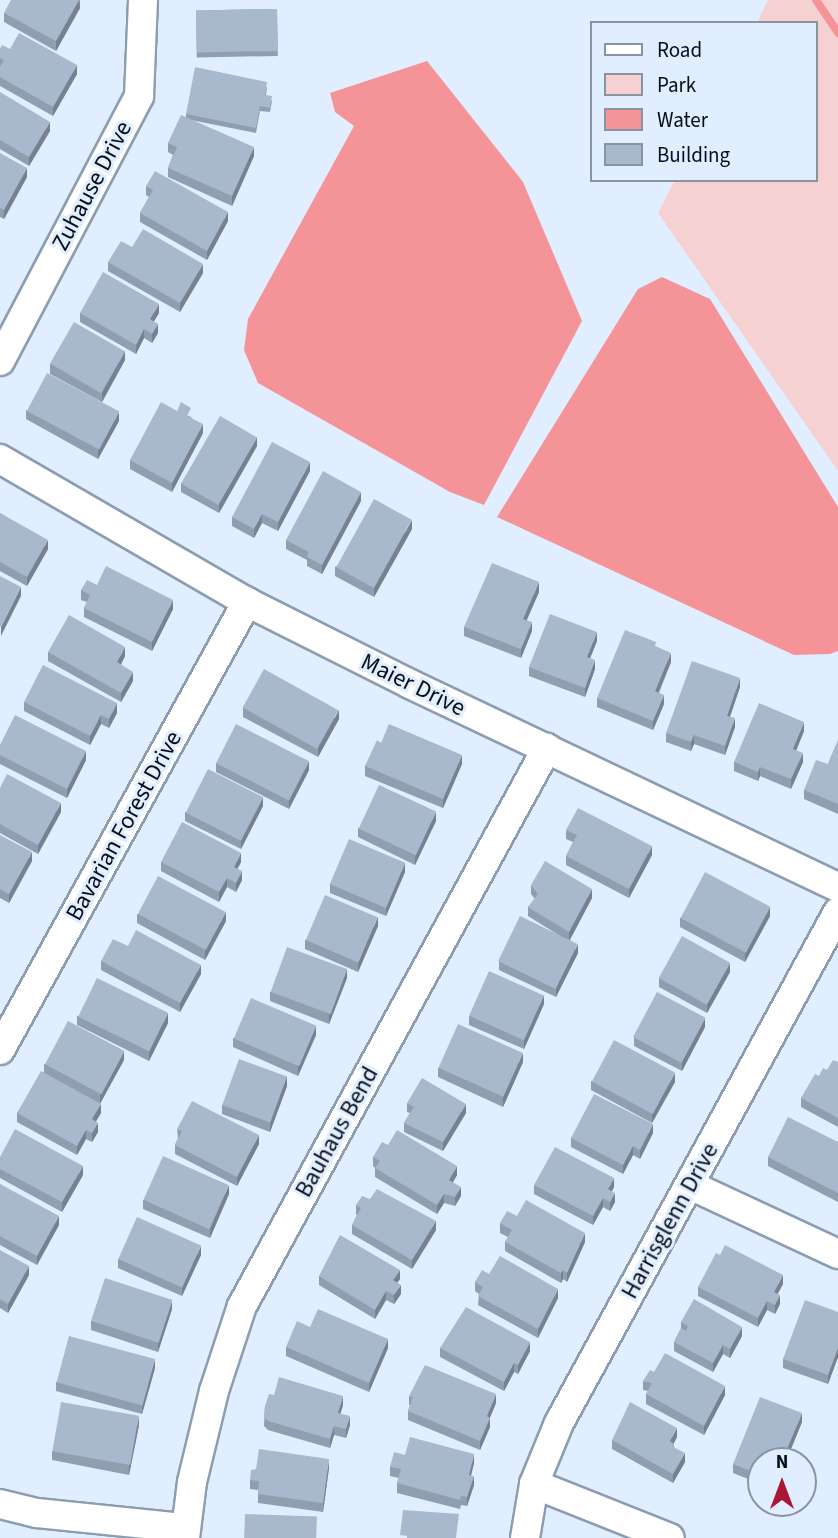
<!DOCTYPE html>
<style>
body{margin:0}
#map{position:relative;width:838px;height:1538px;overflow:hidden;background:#e0eeff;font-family:"Source Sans 3",sans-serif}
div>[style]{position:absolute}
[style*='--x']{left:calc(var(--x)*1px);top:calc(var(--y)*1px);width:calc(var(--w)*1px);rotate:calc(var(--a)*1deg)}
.green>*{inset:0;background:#f6d1d1}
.water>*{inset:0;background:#f49498}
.stream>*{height:8px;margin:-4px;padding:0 4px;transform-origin:4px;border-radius:4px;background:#f49498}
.roads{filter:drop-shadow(2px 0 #8c9db0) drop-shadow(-2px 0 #8c9db0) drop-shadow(0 2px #8c9db0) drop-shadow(0 -2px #8c9db0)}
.street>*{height:28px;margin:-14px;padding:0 14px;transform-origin:14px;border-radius:14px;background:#fff}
.wall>*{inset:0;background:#909fb0;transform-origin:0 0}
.shaded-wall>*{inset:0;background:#768290}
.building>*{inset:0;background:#a8b9cd;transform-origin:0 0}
span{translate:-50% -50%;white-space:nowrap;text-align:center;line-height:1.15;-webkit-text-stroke:6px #e0eeff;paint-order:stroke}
.street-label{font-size:24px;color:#080e15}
.legend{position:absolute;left:590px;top:21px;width:228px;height:161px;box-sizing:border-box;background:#e0eeff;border:2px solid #8a94a1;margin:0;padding:9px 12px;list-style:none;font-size:21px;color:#080e15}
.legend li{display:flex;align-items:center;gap:14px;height:35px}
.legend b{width:35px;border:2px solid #8a94a1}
.north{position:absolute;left:747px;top:1447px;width:70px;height:70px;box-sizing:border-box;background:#e0eeff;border:2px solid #8a94a1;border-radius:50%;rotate:0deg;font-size:19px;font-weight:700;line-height:28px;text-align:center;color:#080e15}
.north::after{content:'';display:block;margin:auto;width:24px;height:32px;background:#ac1635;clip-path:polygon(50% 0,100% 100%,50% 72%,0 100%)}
</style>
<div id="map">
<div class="green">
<div style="clip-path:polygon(768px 0,838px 0,838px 471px,658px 213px,675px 180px,815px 180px,815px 23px,757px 23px)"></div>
</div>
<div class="water">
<div style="clip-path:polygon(427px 61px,523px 182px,582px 321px,484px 505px,450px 492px,258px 383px,244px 350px,248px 319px,354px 126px,335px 112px,330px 93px)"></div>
<div style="clip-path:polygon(662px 277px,710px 299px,838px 507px,838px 651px,830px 654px,794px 655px,497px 517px,638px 289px)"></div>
</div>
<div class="stream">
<div style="--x:816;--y:0;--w:40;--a:56"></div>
</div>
<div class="roads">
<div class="street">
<div style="--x:0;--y:361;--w:299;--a:-62.3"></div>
<div style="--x:139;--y:96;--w:96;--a:-87.6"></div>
<div style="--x:0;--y:459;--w:285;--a:30.1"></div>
<div style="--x:247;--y:602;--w:182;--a:26.7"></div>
<div style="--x:410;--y:684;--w:474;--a:25.4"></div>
<div style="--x:0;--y:1050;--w:512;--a:-61.13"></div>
<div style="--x:690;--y:1185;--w:163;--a:25"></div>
<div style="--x:534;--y:1484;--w:146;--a:21.7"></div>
<div style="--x:0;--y:1504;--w:38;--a:14"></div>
<div style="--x:37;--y:1513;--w:149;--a:5.8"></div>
<div style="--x:185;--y:1538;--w:56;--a:-82.9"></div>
<div style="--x:192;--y:1482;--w:94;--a:-76.4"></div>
<div style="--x:214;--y:1391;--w:89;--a:-71.8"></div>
<div style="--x:242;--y:1306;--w:636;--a:-61.34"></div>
<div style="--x:525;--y:1538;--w:55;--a:-80.5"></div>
<div style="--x:534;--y:1484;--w:66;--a:-67.7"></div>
<div style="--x:559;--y:1423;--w:582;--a:-61.37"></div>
</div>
</div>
<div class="wall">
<div style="clip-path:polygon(80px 0,80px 8px,56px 51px,4px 22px,4px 13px)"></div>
<div style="left:277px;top:9px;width:47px;height:81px;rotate:89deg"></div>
<div style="clip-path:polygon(0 49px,10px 49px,77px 74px,53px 116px,0 86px)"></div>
<div style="clip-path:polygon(267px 87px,266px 95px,272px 101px,270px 112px,260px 111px,256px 133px,191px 120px,254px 156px,232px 206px,168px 177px,168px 168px,173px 155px,168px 152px,168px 143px,186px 117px,186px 114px)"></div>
<div style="clip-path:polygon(0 92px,50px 131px,29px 166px,0 149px)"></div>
<div style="clip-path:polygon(0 153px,27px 177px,4px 219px,0 217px)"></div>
<div style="clip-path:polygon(146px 186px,228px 221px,207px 260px,140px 222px,140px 213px,149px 197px,146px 195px)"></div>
<div style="clip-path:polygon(132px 247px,203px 273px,180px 312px,108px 271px,108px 262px)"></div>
<div style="clip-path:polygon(80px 313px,159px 313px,154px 321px,158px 333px,152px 343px,144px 338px,136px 354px,80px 322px)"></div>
<div style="clip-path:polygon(125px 360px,102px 402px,50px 374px,50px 364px)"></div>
<div style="clip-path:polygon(26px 410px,119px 421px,98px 459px,26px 419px)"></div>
<div style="clip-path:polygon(177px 411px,191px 417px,203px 433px,172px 492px,130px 469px,130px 460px)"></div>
<div style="clip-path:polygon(257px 446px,219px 513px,181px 492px,181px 483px)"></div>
<div style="clip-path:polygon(310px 471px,278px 531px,262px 523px,254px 538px,232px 526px,232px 517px)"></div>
<div style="clip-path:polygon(361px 501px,322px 574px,307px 566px,307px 560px,286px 549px,286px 540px)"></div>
<div style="clip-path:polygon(0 513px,48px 549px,27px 586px,0 571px)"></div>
<div style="clip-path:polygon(412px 529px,374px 597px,335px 576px,335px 567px)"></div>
<div style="clip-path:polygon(97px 585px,173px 609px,152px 651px,84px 617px,84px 608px,87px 602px,81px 600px,81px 590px)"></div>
<div style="clip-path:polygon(539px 592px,527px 620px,532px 631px,521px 658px,464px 636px,464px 627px)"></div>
<div style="clip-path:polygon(597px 641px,590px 658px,595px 669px,585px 697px,529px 676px,529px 667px)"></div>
<div style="clip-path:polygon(656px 647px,671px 662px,659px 693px,664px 704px,653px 730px,597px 707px,597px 698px)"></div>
<div style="clip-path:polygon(48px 652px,125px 656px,121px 665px,133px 681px,121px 702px,48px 661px)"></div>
<div style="clip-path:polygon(740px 687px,730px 717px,735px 727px,725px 755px,694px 744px,691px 751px,666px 742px,666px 733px)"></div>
<div style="clip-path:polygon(24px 702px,117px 713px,109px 728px,101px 724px,90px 745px,24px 711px)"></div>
<div style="clip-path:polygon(243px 708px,339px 719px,318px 757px,243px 717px)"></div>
<div style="clip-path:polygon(804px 731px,796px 751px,803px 762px,791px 789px,760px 776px,758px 781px,734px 771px,734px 762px)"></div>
<div style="clip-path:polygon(838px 740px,838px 814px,804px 799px,804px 790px,828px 764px)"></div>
<div style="clip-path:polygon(381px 743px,462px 764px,443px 808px,365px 776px,365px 766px)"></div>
<div style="clip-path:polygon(0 745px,86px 760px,67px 798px,0 764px)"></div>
<div style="clip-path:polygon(216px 763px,309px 770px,289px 809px,216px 772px)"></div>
<div style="clip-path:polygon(0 788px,61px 812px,38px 854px,0 833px)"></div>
<div style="clip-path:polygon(263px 806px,241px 849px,185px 821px,185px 812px)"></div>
<div style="clip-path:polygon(436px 821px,415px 865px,358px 837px,358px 828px)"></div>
<div style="clip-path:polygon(566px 830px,652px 855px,629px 898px,566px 865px,566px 856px,573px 842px,566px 839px)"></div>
<div style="clip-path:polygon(0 835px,32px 861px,9px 903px,0 898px)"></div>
<div style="clip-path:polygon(161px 862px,241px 862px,237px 869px,242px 880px,236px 892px,227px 887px,219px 902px,161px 871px)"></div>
<div style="clip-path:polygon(405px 872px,386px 916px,330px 893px,330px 884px)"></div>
<div style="clip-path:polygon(531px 885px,592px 898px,570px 940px,578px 953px,556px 997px,499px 970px,499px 961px,560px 936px,528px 916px,528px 907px,535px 899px,531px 894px)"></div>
<div style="clip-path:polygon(137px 914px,226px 921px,205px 960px,137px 923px)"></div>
<div style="clip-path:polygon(770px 916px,745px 962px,680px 927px,680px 918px)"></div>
<div style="clip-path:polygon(378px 926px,358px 972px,305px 949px,305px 940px)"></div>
<div style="clip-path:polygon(128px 946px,201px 974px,180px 1012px,101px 970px,101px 961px)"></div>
<div style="clip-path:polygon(730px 972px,707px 1013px,659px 987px,659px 978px)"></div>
<div style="clip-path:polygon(347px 978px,329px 1024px,270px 1001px,270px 992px)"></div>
<div style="clip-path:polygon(544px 1004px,524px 1049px,469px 1025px,469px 1016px)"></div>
<div style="clip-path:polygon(77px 1016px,168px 1023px,149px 1061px,77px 1025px)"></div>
<div style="clip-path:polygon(705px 1027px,682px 1071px,634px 1046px,634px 1037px)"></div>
<div style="clip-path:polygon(316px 1035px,298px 1076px,233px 1047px,233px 1038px)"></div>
<div style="clip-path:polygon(124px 1060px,100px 1103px,101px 1113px,96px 1121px,98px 1132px,92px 1142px,86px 1139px,77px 1155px,17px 1122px,17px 1113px,44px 1072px,44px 1064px)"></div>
<div style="clip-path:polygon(523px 1062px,503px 1107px,438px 1077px,438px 1068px)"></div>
<div style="clip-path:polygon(838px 1062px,838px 1127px,801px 1107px,801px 1098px,819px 1076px)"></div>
<div style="clip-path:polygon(591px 1081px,675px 1082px,652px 1123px,591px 1090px)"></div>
<div style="clip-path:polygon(287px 1086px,270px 1132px,222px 1114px,222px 1105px)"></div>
<div style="clip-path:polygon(407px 1103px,466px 1113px,443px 1151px,404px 1132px,404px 1123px,410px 1113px,407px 1112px)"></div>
<div style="clip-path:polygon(177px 1129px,259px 1144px,237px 1186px,175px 1154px,175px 1145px,178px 1138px)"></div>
<div style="clip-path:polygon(653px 1133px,640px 1159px,633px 1155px,623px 1174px,571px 1147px,571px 1138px)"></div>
<div style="clip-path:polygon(838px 1142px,838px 1202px,768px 1166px,768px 1157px)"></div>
<div style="clip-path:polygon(388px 1145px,457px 1175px,453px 1182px,461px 1196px,455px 1206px,444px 1203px,437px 1214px,375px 1177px,375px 1168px,373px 1166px,373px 1157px)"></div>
<div style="clip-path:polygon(0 1157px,83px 1175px,62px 1212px,0 1178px)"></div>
<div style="clip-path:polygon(0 1184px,59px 1225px,37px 1265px,0 1245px)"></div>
<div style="clip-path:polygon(534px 1185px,614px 1187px,612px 1191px,615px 1202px,610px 1211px,603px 1207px,593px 1225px,534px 1194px)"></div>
<div style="clip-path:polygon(229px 1194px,210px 1238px,143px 1209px,143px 1200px)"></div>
<div style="clip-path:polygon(356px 1205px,436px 1230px,412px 1269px,352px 1234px,352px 1225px,357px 1215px,356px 1214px)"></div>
<div style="clip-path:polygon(517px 1216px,585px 1242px,567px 1282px,563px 1279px,561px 1283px,505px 1251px,505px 1242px,508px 1237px,500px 1233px,500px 1223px)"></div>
<div style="clip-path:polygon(0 1250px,29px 1275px,8px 1313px,0 1308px)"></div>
<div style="clip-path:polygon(201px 1255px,182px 1296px,118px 1268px,118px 1259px)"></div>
<div style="clip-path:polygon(319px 1276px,400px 1279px,397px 1283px,401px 1294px,394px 1304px,386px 1300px,375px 1319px,319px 1285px)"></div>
<div style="clip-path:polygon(475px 1282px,558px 1298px,538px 1338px,478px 1305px,479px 1294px,475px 1291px)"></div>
<div style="clip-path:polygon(783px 1284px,777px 1294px,780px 1304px,775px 1314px,767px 1310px,758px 1327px,698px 1296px,698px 1287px)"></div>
<div style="clip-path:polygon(172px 1309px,158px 1352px,91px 1330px,91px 1321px)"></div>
<div style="clip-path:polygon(838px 1312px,838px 1357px,828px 1384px,783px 1368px,783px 1359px)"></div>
<div style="clip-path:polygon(681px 1322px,742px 1336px,730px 1358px,723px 1354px,713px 1372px,674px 1351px,674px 1342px,681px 1328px)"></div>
<div style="clip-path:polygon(310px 1327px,388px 1348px,369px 1392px,286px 1356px,286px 1347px)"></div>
<div style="clip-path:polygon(440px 1348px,530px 1351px,518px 1374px,514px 1372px,504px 1391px,440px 1357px)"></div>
<div style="clip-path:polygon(155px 1368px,142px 1414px,56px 1391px,56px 1382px)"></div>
<div style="clip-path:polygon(643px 1381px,725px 1395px,704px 1435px,646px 1404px,646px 1394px,648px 1391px,643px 1390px)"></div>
<div style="clip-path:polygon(409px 1396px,496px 1403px,490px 1417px,490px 1427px,480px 1450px,408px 1420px,408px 1411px,410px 1405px,409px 1405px)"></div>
<div style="clip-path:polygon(343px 1405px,340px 1414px,350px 1425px,346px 1438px,334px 1435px,330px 1448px,268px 1430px,264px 1426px,265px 1406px)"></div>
<div style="clip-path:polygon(802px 1422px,786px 1461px,761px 1461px,761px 1484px,733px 1473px,733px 1464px)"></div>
<div style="clip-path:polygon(139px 1425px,129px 1475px,52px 1460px,52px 1451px)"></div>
<div style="clip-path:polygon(677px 1437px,674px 1443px,674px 1447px,685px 1462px,673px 1483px,612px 1449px,612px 1440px)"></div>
<div style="clip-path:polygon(405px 1455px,474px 1463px,471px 1475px,474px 1485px,467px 1506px,461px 1505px,460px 1509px,397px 1493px,397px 1483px,399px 1478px,390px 1476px,390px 1467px)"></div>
<div style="clip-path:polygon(329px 1468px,323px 1512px,258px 1503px,258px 1490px,250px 1489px,250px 1480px)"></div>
</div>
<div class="shaded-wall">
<div style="clip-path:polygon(79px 0,80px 8px,56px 51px,56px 41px)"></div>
<div style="clip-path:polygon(77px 65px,77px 74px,53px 116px,53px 107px)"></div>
<div style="clip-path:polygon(50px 122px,50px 131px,29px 166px,29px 157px)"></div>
<div style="clip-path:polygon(254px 147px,254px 156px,232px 206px,232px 196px)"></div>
<div style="clip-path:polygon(27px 168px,27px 177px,4px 219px,4px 210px)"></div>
<div style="clip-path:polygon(228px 212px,228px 221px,207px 260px,207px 251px)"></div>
<div style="clip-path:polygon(203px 264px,203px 273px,180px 312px,180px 303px)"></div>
<div style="clip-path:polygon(159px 304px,159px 313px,150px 328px,150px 319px)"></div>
<div style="clip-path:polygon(158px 324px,158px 333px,152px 343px,152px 334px)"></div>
<div style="clip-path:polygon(144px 329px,144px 338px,136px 354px,136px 345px)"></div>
<div style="clip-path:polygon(125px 351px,125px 360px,102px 402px,102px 393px)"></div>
<div style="clip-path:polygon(119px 412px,119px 421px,98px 459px,98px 450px)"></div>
<div style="clip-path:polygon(203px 424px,203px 433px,172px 492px,172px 483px)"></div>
<div style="clip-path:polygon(257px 437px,257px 446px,219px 513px,219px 504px)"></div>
<div style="clip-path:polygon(310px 462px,310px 471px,278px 531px,278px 522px)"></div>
<div style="clip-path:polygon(361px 492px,361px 501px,322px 574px,322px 565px)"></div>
<div style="clip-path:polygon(262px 514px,262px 523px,254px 538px,254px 529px)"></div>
<div style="clip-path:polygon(412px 520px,412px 529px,374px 597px,374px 588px)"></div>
<div style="clip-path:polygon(48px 540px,48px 549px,27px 586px,27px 577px)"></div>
<div style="clip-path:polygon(539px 582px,539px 592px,523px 628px,523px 619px)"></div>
<div style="clip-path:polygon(21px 587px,21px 596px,1px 636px,1px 627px)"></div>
<div style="clip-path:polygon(173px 600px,173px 609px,152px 651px,152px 642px)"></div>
<div style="clip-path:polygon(532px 622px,532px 631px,521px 658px,521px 649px)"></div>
<div style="clip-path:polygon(597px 632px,597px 641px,587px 666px,587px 657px)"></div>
<div style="clip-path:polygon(125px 647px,125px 656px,117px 671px,117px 662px)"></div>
<div style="clip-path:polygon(671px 653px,671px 662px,655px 700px,655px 691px)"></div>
<div style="clip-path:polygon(595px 660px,595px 669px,585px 697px,585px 688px)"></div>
<div style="clip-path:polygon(133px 672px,133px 681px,121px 702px,121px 693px)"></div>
<div style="clip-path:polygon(740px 678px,740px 687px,727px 725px,727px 716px)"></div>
<div style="clip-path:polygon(664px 695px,664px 704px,653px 730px,653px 721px)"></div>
<div style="clip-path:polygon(117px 703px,117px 713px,109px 728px,109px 719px)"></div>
<div style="clip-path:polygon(339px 710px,339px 719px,318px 757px,318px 748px)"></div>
<div style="clip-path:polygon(101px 715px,101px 724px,90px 745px,90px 736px)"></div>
<div style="clip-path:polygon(735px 718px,735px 727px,725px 755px,725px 746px)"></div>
<div style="clip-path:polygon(804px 722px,804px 731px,793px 758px,793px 749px)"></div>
<div style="clip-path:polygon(694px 735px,694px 744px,691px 751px,691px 742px)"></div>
<div style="clip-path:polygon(86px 751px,86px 760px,67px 798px,67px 789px)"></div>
<div style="clip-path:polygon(803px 753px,803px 762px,791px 789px,791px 779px)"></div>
<div style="clip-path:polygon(462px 755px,462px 764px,443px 808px,443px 799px)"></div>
<div style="clip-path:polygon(309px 761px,309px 770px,289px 809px,289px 800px)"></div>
<div style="clip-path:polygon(760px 767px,760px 776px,758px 781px,758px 772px)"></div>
<div style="clip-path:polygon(263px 797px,263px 806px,241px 849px,241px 840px)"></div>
<div style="clip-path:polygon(61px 803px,61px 812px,38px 854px,38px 845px)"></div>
<div style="clip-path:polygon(436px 812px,436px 821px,415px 865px,415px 856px)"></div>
<div style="clip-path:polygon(652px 846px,652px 855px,629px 898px,629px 889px)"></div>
<div style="clip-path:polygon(32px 852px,32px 861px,9px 903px,9px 894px)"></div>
<div style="clip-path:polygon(241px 853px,241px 862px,234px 876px,234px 867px)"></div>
<div style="clip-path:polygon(405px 863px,405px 872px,386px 916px,386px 907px)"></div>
<div style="clip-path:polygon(242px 871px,242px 880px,236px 892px,236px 883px)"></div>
<div style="clip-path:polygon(227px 878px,227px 887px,219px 902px,219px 892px)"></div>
<div style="clip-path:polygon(592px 889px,592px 898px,569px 941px,569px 932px)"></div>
<div style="clip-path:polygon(770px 907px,770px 916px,745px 962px,745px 953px)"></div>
<div style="clip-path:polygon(226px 912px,226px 921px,205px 960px,205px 950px)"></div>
<div style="clip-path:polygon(378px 917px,378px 926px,358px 972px,358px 963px)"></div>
<div style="clip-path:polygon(578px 944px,578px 953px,556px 997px,556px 988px)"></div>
<div style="clip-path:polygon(730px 963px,730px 972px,707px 1013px,707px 1004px)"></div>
<div style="clip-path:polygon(201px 965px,201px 974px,180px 1012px,180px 1003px)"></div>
<div style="clip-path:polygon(347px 969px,347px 978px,329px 1024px,329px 1015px)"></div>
<div style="clip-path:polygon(544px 995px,544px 1004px,524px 1049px,524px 1040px)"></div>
<div style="clip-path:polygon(168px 1013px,168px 1023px,149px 1061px,149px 1052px)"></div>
<div style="clip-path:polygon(705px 1018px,705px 1027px,682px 1071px,682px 1062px)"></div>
<div style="clip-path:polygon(316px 1026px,316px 1035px,298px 1076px,298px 1067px)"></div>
<div style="clip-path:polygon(124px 1051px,124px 1060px,100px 1104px,100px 1095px)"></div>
<div style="clip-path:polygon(523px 1053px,523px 1062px,503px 1107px,503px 1097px)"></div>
<div style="clip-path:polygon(675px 1073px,675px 1082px,652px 1123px,652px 1114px)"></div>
<div style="clip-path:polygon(287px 1076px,287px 1086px,270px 1132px,270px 1123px)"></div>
<div style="clip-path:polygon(101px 1104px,101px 1113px,92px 1128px,92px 1119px)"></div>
<div style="clip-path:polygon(466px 1104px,466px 1113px,443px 1151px,443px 1142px)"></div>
<div style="clip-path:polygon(98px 1123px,98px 1132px,92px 1142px,92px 1133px)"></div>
<div style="clip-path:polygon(653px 1124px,653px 1133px,640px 1159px,640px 1150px)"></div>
<div style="clip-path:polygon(86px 1130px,86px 1139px,77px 1155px,77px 1146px)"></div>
<div style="clip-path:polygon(259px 1135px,259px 1144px,237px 1186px,237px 1177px)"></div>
<div style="clip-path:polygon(633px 1146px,633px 1155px,623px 1174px,623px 1165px)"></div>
<div style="clip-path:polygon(83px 1166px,83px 1175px,62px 1212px,62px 1202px)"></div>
<div style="clip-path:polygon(457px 1166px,457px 1175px,449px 1189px,449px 1180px)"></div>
<div style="clip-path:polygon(614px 1178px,614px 1187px,608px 1199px,608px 1189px)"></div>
<div style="clip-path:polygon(229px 1185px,229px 1194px,210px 1238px,210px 1229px)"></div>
<div style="clip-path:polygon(461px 1187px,461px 1196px,455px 1206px,455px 1197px)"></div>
<div style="clip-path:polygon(615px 1193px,615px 1202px,610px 1211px,610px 1202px)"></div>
<div style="clip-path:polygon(444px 1194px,444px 1203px,437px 1214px,437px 1205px)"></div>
<div style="clip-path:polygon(603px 1198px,603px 1207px,593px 1225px,593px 1216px)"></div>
<div style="clip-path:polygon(59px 1216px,59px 1225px,37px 1265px,37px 1256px)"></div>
<div style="clip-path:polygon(436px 1221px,436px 1230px,412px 1269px,412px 1260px)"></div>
<div style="clip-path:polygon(585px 1233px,585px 1242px,567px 1282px,567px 1273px)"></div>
<div style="clip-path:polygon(201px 1246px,201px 1255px,182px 1296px,182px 1287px)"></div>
<div style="clip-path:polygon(29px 1266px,29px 1275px,8px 1313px,8px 1304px)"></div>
<div style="clip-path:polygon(400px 1270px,400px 1279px,393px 1289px,393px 1280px)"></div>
<div style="clip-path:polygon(563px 1270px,563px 1279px,561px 1283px,561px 1273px)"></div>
<div style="clip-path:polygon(783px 1275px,783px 1284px,774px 1301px,774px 1292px)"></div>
<div style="clip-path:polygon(401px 1285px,401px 1294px,394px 1304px,394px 1295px)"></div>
<div style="clip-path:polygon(558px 1289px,558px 1298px,538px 1338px,538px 1329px)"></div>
<div style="clip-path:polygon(386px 1291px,386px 1300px,375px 1319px,375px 1310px)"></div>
<div style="clip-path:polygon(780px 1295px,780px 1304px,775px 1314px,775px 1305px)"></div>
<div style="clip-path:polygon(172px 1300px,172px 1309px,158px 1352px,158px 1343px)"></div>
<div style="clip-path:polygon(767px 1301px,767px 1310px,758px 1327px,758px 1318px)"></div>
<div style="clip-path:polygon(742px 1327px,742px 1336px,730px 1358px,730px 1349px)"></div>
<div style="clip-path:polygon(388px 1339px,388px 1348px,369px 1392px,369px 1383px)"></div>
<div style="clip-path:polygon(530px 1342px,530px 1351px,518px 1374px,518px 1365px)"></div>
<div style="clip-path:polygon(723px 1345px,723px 1354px,713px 1372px,713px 1363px)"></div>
<div style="clip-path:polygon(838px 1348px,838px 1357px,828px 1384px,828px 1375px)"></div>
<div style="clip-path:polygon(155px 1359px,155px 1368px,142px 1414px,142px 1405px)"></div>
<div style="clip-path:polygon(514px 1363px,514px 1372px,504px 1391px,504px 1382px)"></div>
<div style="clip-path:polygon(725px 1386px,725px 1395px,704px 1435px,704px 1426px)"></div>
<div style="clip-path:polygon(496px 1394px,496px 1403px,487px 1425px,487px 1416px)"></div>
<div style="clip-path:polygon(343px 1396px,343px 1405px,338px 1422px,338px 1413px)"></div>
<div style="clip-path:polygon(802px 1413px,802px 1422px,786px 1461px,782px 1461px)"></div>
<div style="clip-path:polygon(139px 1416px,139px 1425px,129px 1475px,129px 1466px)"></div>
<div style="clip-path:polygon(350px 1416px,350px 1425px,346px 1438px,346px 1429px)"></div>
<div style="clip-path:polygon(490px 1418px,490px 1427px,480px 1450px,480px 1441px)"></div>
<div style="clip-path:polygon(334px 1426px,334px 1435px,330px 1448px,330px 1439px)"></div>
<div style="clip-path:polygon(677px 1428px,677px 1437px,670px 1450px,670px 1441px)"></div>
<div style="clip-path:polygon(685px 1453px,685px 1462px,673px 1483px,673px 1474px)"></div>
<div style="clip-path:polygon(474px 1454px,474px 1463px,469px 1484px,469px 1475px)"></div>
<div style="clip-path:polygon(329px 1459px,329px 1468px,323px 1512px,323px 1503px)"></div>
<div style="clip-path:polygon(474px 1476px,474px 1485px,467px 1506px,467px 1497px)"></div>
</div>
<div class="building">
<div style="clip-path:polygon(11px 0,79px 0,56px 41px,4px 13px)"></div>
<div style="left:277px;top:9px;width:42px;height:81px;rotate:89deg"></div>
<div style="clip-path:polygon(19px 33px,77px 65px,53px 107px,0 77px,0 67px,4px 60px,0 58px,0 49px,2px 45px,10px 49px)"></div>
<div style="clip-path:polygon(195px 67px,267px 82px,265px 95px,272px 96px,270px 108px,260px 106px,256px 128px,186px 114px)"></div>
<div style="clip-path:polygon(0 92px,50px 122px,29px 157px,0 140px)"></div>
<div style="clip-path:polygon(181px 115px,254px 147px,232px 196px,168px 168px,177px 147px,168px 143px)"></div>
<div style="clip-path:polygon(0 153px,27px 168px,4px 210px,0 208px)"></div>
<div style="clip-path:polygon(155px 171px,228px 212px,207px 251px,140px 213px,153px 190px,146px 186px)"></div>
<div style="clip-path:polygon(143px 229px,203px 264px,180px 303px,108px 262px,121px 241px,132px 247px)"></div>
<div style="clip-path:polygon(103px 272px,159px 304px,150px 319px,158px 324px,152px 334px,144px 329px,136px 345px,80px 313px)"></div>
<div style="left:74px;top:322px;width:59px;height:48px;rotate:30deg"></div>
<div style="left:47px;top:373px;width:82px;height:43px;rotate:28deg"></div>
<div style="clip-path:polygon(161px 402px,177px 411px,181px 402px,191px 408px,187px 416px,203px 424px,172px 483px,130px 460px)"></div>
<div style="left:220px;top:416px;width:43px;height:78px;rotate:30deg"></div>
<div style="clip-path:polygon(272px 442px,310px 462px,278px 522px,262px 514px,254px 529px,232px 517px)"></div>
<div style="clip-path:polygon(323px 471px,361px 492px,322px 565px,307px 557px,309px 552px,286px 540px)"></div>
<div style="left:374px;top:499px;width:43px;height:78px;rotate:29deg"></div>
<div style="clip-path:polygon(0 513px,48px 540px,27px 577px,0 562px)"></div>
<div style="clip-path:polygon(492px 563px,539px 582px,523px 619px,532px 622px,521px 649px,464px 627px)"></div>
<div style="clip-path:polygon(106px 566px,173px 600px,152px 642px,84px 608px,90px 595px,81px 590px,87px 580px,97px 585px)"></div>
<div style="clip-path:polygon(0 576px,21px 587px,1px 627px,0 626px)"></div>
<div style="clip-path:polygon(550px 614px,597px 632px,587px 657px,595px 660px,585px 688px,529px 667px)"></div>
<div style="clip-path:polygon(69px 615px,125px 647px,117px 662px,133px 672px,121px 693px,48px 652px)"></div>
<div style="clip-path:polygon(625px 630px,656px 642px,655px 646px,671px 653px,655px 691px,664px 695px,653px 721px,597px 698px)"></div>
<div style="clip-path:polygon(692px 661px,740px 678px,727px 716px,735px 718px,725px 746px,694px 735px,691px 742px,666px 733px)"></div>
<div style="clip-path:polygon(43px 665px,117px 703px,109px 719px,101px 715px,90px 736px,24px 702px)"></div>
<div style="left:264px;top:669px;width:85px;height:44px;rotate:29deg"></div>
<div style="clip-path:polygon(759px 703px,804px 722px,793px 749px,803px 753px,791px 779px,760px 767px,758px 772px,734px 762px)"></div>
<div style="clip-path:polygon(15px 715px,86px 751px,67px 789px,0 755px,0 745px)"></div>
<div style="left:236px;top:724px;width:82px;height:44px;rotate:27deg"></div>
<div style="clip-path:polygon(389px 724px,462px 755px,443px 799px,365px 766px,377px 740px,381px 743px)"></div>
<div style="clip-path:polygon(838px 740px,838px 804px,804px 790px,816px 760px,828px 764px)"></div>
<div style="left:208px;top:769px;width:62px;height:49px;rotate:27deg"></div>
<div style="clip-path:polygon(7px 774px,61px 803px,38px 845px,0 824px,0 788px)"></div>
<div style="left:379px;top:785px;width:63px;height:48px;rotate:25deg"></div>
<div style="clip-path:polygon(578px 808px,652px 846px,629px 889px,566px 856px,577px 835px,566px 830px)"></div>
<div style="clip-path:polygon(182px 822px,241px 853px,234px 867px,242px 871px,236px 883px,227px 878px,219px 892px,161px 862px)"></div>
<div style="clip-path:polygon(0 835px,32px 852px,9px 894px,0 889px)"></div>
<div style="left:349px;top:839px;width:61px;height:49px;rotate:23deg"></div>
<div style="clip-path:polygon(545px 861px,592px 889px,569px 932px,528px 907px,538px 894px,531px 885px)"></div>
<div style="left:705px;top:872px;width:74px;height:52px;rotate:28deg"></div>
<div style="left:158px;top:876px;width:77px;height:43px;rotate:28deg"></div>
<div style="left:325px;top:895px;width:57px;height:49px;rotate:23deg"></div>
<div style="left:520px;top:916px;width:64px;height:50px;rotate:26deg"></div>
<div style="clip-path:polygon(136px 930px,201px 965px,180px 1003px,101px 961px,113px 939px,128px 946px)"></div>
<div style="left:682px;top:936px;width:55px;height:48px;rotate:29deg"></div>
<div style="left:287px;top:947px;width:64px;height:48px;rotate:20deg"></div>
<div style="left:489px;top:971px;width:60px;height:49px;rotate:24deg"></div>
<div style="left:97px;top:978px;width:79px;height:43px;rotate:26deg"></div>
<div style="left:657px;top:992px;width:55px;height:51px;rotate:28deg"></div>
<div style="left:251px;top:998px;width:71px;height:44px;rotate:23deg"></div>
<div style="left:68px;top:1021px;width:64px;height:49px;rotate:28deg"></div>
<div style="left:458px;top:1024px;width:71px;height:48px;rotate:24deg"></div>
<div style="left:614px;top:1040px;width:69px;height:47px;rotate:28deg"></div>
<div style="left:239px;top:1059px;width:51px;height:49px;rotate:20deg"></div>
<div style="clip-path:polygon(833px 1060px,838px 1062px,838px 1118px,801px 1098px,815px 1074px,819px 1076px,823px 1068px,827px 1070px)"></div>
<div style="clip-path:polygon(41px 1071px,101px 1104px,92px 1119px,98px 1123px,92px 1133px,86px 1130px,77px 1146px,17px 1113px)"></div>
<div style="clip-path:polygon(422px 1078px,466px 1104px,443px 1142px,404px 1123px,414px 1107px,407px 1103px)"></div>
<div style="clip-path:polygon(594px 1094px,653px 1124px,640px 1150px,633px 1146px,623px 1165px,571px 1138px)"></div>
<div style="clip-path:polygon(192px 1101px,259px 1135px,237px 1177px,175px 1145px,182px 1131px,177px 1129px)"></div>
<div style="clip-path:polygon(788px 1117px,838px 1142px,838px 1193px,768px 1157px)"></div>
<div style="clip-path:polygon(15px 1129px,83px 1166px,62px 1202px,0 1169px,0 1157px)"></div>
<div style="clip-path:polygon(397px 1130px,457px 1166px,449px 1180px,461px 1187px,455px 1197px,444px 1194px,437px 1205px,375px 1168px,380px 1161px,373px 1157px,382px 1142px,388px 1145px)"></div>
<div style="clip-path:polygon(555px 1147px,614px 1178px,608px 1189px,615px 1193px,610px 1202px,603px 1198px,593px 1216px,534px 1185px)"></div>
<div style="left:163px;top:1156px;width:72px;height:48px;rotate:24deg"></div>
<div style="clip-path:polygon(0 1184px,59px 1216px,37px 1256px,0 1236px)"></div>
<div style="clip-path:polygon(377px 1189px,436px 1221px,412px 1260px,352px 1225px,361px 1208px,356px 1205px,362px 1196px,370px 1199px)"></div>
<div style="clip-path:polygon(526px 1200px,585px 1233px,567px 1273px,563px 1270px,561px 1273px,505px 1242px,512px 1230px,500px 1223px,507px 1211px,517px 1216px)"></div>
<div style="left:137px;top:1217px;width:70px;height:46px;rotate:24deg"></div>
<div style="clip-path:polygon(340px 1235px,400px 1270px,393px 1280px,401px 1285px,394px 1295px,386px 1291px,375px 1310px,319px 1276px)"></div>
<div style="clip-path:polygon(725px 1245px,783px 1275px,774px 1292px,780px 1295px,775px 1305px,767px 1301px,758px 1318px,698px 1287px,716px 1253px,720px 1255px)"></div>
<div style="clip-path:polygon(0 1250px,29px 1266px,8px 1304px,0 1299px)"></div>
<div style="clip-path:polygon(500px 1256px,558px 1289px,538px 1329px,478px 1296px,483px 1287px,475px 1282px,482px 1270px,489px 1274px)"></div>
<div style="left:105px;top:1278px;width:71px;height:45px;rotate:18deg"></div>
<div style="clip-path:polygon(694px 1299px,742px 1327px,730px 1349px,723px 1345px,713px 1363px,674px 1342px,681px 1328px,686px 1331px,688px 1326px,681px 1322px)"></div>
<div style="clip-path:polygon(805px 1300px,838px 1312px,838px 1348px,828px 1375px,783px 1359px)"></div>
<div style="clip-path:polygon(466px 1307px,530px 1342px,518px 1365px,514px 1363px,504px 1382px,440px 1348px)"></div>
<div style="clip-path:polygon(318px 1309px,388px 1339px,369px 1383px,286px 1347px,297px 1321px,310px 1327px)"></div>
<div style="left:69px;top:1336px;width:89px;height:48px;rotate:15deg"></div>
<div style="clip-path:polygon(665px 1353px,725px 1386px,704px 1426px,646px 1394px,652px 1383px,643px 1381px,650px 1370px,654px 1372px)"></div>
<div style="clip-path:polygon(425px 1365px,496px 1394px,487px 1416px,490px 1418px,480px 1441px,408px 1411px,413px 1397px,409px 1396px)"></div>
<div style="clip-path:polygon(279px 1377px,343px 1396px,338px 1413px,350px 1416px,346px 1429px,334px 1426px,330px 1439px,268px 1421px,264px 1417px,265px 1406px,269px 1394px,274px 1395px)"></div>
<div style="clip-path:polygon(760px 1397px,802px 1413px,782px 1461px,761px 1461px,761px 1475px,733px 1464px)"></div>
<div style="left:61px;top:1402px;width:79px;height:50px;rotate:10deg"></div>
<div style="clip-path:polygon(630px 1402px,677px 1428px,670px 1441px,674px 1444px,673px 1447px,685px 1453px,673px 1474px,612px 1440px)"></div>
<div style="clip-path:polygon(410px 1437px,474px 1454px,469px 1475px,474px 1476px,467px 1497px,461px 1496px,460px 1500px,397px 1483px,401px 1469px,390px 1467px,394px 1452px,405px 1455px)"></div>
<div style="clip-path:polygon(259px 1449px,329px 1459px,323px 1503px,258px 1494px,259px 1481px,250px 1480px,251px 1470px,256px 1469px)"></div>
<div style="clip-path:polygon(403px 1510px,459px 1514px,456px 1538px,407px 1538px,407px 1536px,400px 1535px)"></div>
<div style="left:245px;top:1514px;width:72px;height:24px;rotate:2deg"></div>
</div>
<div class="street-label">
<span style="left:92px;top:186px;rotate:-62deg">Zuhause Drive</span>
<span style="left:413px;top:685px;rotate:26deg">Maier Drive</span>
<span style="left:124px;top:826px;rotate:-61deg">Bavarian Forest Drive</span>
<span style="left:337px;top:1132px;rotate:-61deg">Bauhaus Bend</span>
<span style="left:670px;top:1221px;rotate:-61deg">Harrisglenn Drive</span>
</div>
<ul class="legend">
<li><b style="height:9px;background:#fff"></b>Road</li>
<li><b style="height:19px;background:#f6d1d1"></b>Park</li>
<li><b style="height:19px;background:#f49498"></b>Water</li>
<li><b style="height:19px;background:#a8b9cd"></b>Building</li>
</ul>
<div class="north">N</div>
</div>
